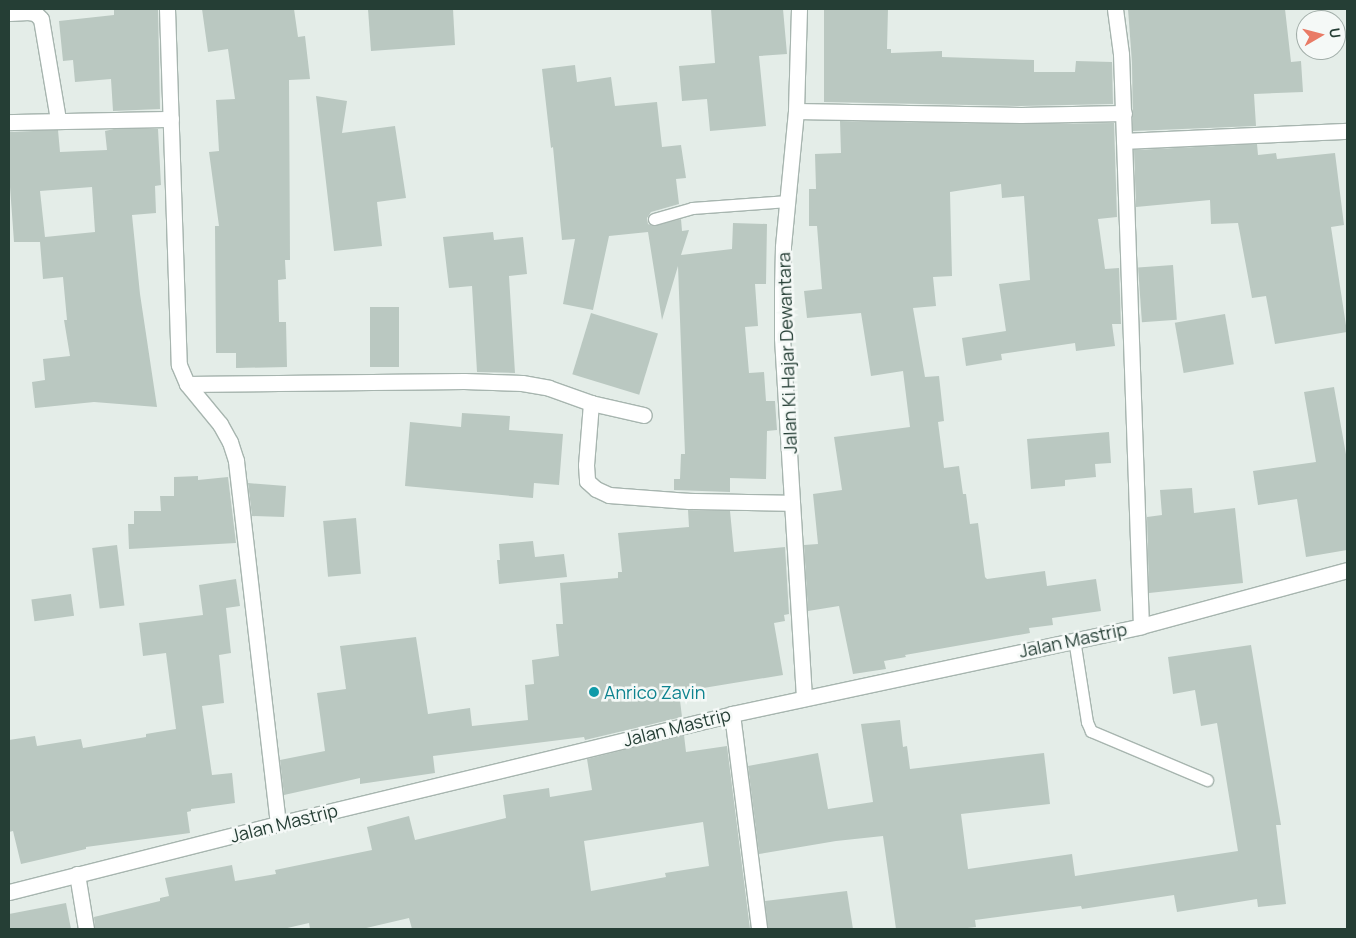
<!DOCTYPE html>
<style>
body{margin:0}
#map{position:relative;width:1356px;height:938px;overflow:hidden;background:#e4ede8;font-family:Manrope,sans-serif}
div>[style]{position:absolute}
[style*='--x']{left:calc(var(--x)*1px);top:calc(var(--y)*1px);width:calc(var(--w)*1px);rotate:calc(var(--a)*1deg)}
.building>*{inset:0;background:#bac8c1;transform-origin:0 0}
.roads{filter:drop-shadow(1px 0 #a7b5af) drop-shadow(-1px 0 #a7b5af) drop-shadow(0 1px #a7b5af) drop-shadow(0 -1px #a7b5af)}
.service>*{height:11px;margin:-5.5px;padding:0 5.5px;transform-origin:5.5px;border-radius:5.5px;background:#fff}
.minor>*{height:15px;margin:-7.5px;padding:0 7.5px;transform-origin:7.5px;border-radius:7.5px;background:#fff}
.tertiary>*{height:15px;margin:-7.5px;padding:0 7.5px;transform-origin:7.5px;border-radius:7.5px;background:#fff}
.secondary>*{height:15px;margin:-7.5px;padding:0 7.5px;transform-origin:7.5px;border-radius:7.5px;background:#fff}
.dots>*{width:14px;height:14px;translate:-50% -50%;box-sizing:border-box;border:2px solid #f5f9f7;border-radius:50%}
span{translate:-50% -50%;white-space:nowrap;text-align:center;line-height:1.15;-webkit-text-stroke:5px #f5f9f7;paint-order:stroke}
.street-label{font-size:18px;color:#253e35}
.culture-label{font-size:18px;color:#0d838f}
.left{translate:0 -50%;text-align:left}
.frame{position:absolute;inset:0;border:10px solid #253e35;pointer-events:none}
.north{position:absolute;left:1296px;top:10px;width:50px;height:50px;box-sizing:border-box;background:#f5f9f7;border:1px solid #a2aea9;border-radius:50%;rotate:82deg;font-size:14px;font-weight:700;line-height:20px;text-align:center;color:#253e35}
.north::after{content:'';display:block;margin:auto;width:18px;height:22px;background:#e97b66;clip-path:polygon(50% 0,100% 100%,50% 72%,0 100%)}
</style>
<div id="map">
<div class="building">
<div style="clip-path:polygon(114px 9px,158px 9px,160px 109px,113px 111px,111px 79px,75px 82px,73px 60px,63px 61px,59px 21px,114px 15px)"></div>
<div style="clip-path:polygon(202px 9px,294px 9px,298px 37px,305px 36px,310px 79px,289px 80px,290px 260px,285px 260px,286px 279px,278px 280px,279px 322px,286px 322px,287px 367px,236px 368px,236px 353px,216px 353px,215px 226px,219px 226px,209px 152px,219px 151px,216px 100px,235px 99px,228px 49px,208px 52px)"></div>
<div style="clip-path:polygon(368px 9px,453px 9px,455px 45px,371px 51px)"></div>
<div style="clip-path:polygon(711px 9px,783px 9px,787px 54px,759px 56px,766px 126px,710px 131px,707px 99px,682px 101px,679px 66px,715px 63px)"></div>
<div style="clip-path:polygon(824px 9px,888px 9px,887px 49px,891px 49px,891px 53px,942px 51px,942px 57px,1034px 60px,1034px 72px,1075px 72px,1076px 61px,1112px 62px,1113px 104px,1021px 106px,824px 102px)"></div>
<div style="clip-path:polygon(1128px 9px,1285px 9px,1291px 62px,1301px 61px,1303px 92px,1254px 94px,1256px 126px,1133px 131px,1132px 63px)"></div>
<div style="clip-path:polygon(575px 65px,577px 82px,611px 77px,615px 106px,657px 102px,662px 147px,681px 145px,686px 178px,676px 179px,679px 204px,651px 212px,647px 218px,648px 224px,653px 226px,681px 219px,682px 231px,689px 230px,681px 255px,732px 249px,733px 223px,767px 224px,766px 284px,755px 284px,758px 326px,745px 327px,749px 373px,764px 372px,766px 401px,775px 401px,777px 430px,767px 431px,766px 479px,730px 478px,730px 492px,674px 490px,674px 479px,680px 479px,681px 454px,685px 454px,678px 266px,662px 320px,648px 232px,609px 236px,593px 310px,563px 304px,575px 239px,562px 240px,553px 147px,551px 148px,542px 69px)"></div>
<div style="clip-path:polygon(316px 96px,347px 101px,342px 133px,395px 126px,406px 198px,377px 202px,382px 246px,334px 251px)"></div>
<div style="clip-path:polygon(840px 121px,1021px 124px,1114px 123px,1117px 217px,1098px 219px,1105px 269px,1119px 268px,1121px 324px,1112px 324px,1115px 346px,1076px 351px,1075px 343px,1001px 354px,1002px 360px,966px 366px,962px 338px,1006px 331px,999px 284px,1030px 280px,1024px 196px,1002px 198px,1001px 184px,950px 192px,952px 276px,933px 277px,936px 306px,913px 308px,925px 377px,939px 376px,944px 421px,938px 422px,944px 468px,959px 466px,963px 494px,966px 494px,970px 524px,978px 523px,985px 577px,987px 579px,1045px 571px,1047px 586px,1096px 579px,1101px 611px,1052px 618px,1053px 625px,1029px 628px,1030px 633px,905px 655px,906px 657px,884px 661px,886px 669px,853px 674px,839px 606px,808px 611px,804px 545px,818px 544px,813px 494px,842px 490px,834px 437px,910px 427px,903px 371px,871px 376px,861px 313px,807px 318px,804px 291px,822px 289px,817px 226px,809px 226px,809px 189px,816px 189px,815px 154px,841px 153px)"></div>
<div style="clip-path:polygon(evenodd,114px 129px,158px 129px,161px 185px,155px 186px,156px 213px,132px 215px,140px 294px,157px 407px,94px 402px,35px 408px,32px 382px,45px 380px,43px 359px,70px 356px,64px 320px,67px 320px,63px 277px,43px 279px,40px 242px,14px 242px,9px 173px,9px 132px,58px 130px,60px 152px,107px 150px,105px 131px,114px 129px,92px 187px,95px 232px,45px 237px,40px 191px,92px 187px)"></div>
<div style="clip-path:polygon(1257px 144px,1258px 155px,1276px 153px,1277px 159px,1335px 153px,1344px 225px,1331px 227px,1347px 332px,1275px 344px,1266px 296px,1252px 298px,1238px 223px,1211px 224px,1210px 200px,1136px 207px,1134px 150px)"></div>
<div style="clip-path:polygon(493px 232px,494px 240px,523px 237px,527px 274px,509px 276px,515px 373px,477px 372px,472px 286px,449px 288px,443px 237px)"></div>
<div style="left:1173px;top:265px;width:55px;height:35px;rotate:86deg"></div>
<div style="left:370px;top:307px;width:29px;height:60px"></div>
<div style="left:591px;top:313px;width:70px;height:64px;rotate:17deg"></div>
<div style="left:1225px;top:314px;width:51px;height:51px;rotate:80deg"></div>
<div style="clip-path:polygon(1334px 387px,1347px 460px,1347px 550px,1306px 557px,1297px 499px,1258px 505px,1253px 471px,1316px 462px,1304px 392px)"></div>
<div style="clip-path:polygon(462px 413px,510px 416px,509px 430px,563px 434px,559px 485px,534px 483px,533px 498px,405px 486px,410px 422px,461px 427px)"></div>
<div style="clip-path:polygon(1109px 432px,1111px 463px,1095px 464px,1096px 477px,1065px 480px,1065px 486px,1031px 489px,1027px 439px)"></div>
<div style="clip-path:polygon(198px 476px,198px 480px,228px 477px,236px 543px,129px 549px,128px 524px,134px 524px,134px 511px,161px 511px,160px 496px,174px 496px,174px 477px)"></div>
<div style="clip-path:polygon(248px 483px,286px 486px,284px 517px,252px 516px)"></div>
<div style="clip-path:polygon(1192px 488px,1194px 513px,1235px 508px,1243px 583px,1149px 593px,1147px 517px,1162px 515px,1160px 490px)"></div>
<div style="clip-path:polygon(688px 510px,730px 511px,734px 552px,785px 547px,789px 614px,784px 615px,785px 621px,774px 623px,783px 675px,679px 692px,682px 717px,585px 740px,584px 737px,433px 756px,435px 773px,360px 784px,360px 778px,284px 795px,280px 760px,325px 751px,317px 693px,346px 689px,340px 646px,416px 637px,428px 714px,470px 708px,472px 726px,528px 720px,525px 685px,534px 684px,532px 660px,559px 656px,556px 624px,563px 624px,560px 583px,618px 578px,618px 572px,622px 572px,618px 533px,689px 527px)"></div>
<div style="left:356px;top:518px;width:56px;height:33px;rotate:85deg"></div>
<div style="clip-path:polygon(533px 541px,535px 557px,564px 554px,567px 577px,499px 584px,497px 560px,500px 560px,499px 544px)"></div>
<div style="left:117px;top:545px;width:61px;height:25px;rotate:83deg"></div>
<div style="clip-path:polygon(236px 579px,240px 606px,226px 608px,231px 653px,219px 655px,224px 703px,202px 706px,212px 775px,232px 773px,235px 803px,191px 809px,191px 811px,187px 812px,190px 833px,86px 847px,86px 849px,21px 864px,13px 831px,9px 832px,9px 740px,35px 736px,37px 746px,81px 739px,83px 748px,146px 737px,146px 734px,176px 729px,166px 653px,143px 656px,139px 623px,203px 615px,199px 585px)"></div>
<div style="left:71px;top:594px;width:22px;height:40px;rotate:82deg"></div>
<div style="clip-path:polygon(1251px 645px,1281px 825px,1276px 825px,1286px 904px,1258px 907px,1257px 899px,1177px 912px,1174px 895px,1082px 909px,1081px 906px,975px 920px,976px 927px,959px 929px,896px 929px,883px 836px,836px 841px,759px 854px,748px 766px,818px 753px,828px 809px,873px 802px,861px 724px,900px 720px,903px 747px,907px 746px,910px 769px,1044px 753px,1050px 804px,961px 814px,968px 869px,1072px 854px,1075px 876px,1238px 851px,1217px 723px,1201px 726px,1195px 690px,1173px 694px,1168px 657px)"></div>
<div style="clip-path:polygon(evenodd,684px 735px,686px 752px,727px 746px,750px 929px,412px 929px,409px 918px,362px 929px,310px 929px,309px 923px,283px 929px,95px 929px,94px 917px,160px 901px,160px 898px,169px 896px,165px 878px,232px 865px,235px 881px,276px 874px,275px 870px,372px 850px,367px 827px,409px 816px,415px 840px,506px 818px,503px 795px,549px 788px,550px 797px,592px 790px,587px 759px,684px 735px,703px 822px,709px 866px,665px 873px,666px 877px,591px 891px,584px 841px,703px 822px)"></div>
<div style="clip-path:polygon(847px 891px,853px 929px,768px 929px,765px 901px)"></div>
<div style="clip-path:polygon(66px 903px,71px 929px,9px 929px,9px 914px)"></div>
</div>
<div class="roads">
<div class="service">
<div style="--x:654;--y:219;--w:40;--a:-16"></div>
<div style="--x:692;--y:208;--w:96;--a:-4.2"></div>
<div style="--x:1074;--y:639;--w:84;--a:81.1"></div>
<div style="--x:1087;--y:722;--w:10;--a:66"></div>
<div style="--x:1091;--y:731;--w:126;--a:22.9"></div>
</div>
<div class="minor">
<div style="--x:167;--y:9;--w:356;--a:88.1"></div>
<div style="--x:179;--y:365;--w:21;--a:67"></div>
<div style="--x:187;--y:384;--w:52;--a:50.5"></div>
<div style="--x:220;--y:424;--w:21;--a:61"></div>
<div style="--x:230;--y:442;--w:20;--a:72"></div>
<div style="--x:236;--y:461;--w:365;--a:83.4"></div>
<div style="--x:1115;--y:9;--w:45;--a:82.4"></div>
<div style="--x:1121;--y:54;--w:572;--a:88"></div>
<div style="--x:9;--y:13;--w:19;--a:-3"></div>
<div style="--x:28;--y:12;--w:7;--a:8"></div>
<div style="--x:35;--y:13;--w:8;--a:45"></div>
<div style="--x:41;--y:19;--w:102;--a:80.4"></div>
<div style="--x:796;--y:111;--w:225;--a:1"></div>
<div style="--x:1021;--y:115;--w:103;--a:-1.1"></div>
<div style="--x:9;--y:122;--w:162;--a:-1.1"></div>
<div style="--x:1124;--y:141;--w:223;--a:-2.6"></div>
<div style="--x:187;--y:384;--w:277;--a:-0.6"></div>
<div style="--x:464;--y:381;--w:58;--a:2"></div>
<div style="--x:522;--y:383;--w:27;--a:10"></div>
<div style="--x:549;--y:388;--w:45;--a:19.7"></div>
<div style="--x:591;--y:403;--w:54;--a:12.8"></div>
<div style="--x:591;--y:403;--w:62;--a:94.6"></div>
<div style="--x:586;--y:465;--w:16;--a:86"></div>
<div style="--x:587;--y:481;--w:12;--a:42"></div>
<div style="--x:596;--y:489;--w:14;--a:25"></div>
<div style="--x:609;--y:495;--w:80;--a:4.3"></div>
<div style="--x:689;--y:501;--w:103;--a:1.1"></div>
<div style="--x:732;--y:714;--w:217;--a:82.8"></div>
</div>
<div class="tertiary">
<div style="--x:799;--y:9;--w:102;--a:91.7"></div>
<div style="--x:796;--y:111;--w:137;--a:95.5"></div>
<div style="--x:783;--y:247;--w:43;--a:91.3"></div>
<div style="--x:782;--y:290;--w:48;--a:90"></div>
<div style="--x:782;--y:338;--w:361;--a:86.5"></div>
<div style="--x:77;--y:874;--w:56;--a:80.7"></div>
</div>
<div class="secondary">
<div style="--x:9;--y:892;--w:277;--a:-14.2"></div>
<div style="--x:278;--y:824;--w:467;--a:-13.6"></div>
<div style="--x:732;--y:714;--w:418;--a:-12.1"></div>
<div style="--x:1141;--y:626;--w:213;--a:-15.2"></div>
</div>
</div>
<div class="dots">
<div style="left:594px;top:692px;background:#0f9aa8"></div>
</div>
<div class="street-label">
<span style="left:787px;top:353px;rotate:-92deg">Jalan Ki Hajar Dewantara</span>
<span style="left:1073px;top:640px;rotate:-12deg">Jalan Mastrip</span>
<span style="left:677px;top:727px;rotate:-14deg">Jalan Mastrip</span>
<span style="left:284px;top:823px;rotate:-14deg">Jalan Mastrip</span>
</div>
<div class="culture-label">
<span class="left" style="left:604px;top:692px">Anrico Zavin</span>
</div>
<div class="frame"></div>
<div class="north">U</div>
</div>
